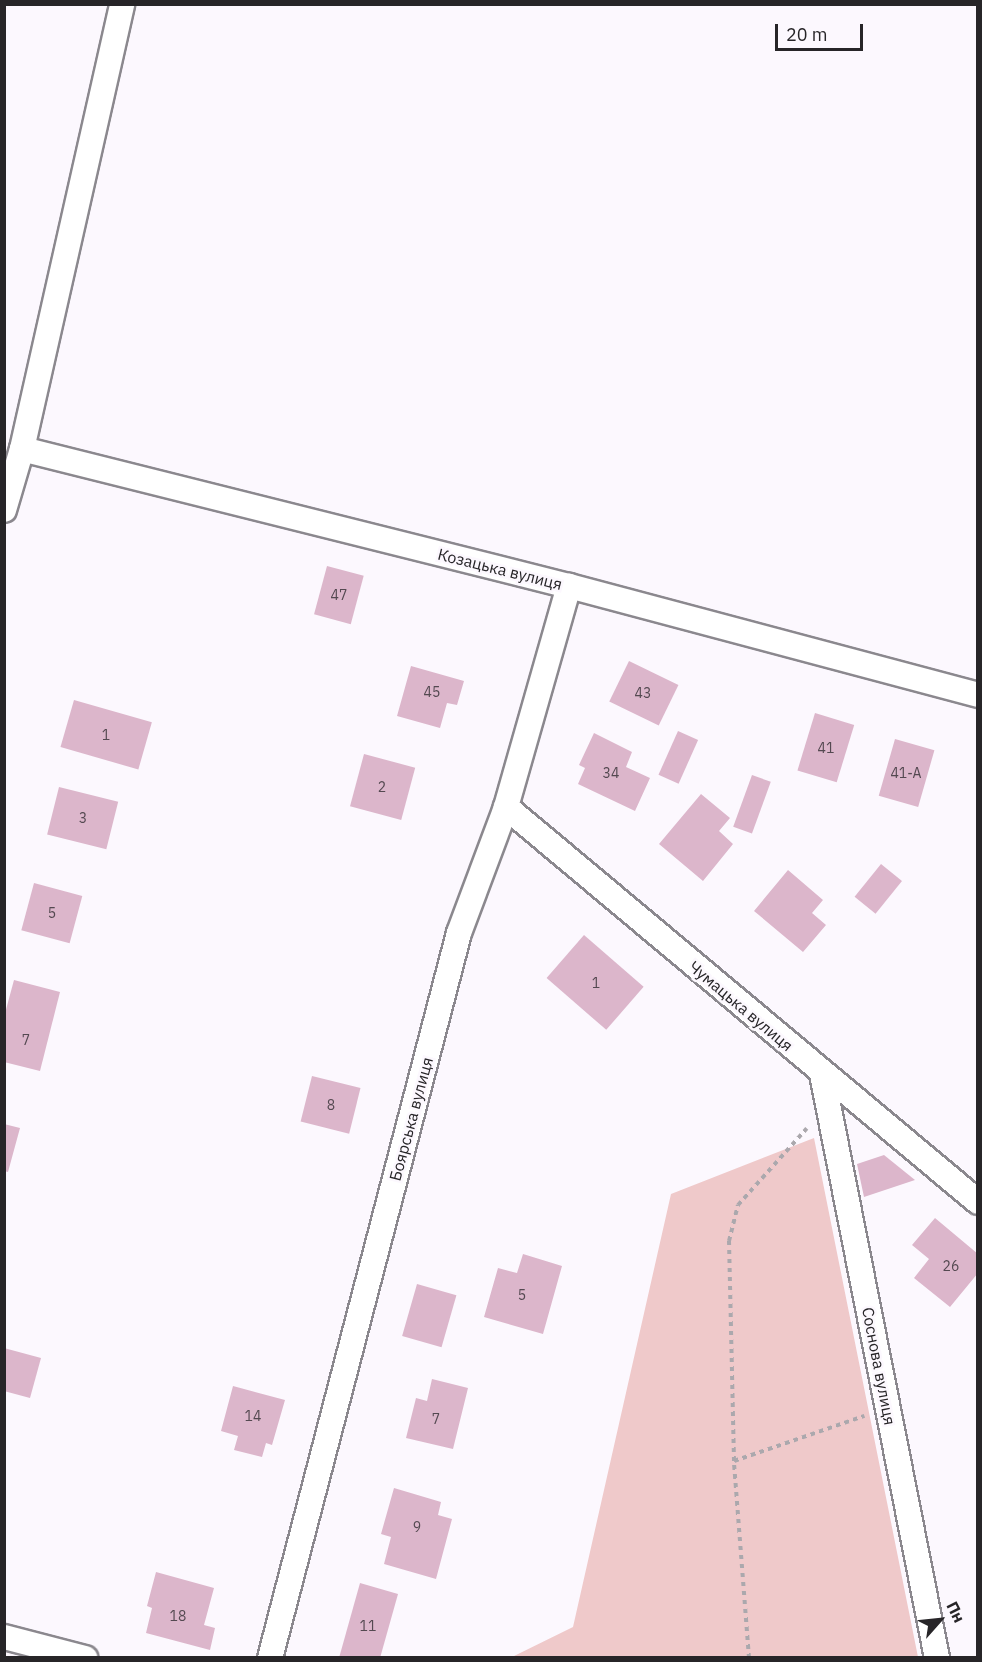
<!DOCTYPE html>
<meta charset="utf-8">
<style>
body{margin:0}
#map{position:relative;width:982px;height:1662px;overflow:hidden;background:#fcf8fe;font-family:"IBM Plex Sans",sans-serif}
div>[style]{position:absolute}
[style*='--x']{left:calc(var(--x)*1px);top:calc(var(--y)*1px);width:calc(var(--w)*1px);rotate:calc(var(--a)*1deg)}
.green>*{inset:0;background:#efc9ca}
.building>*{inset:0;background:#dcb6cb;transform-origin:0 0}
.path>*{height:4px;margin-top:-2px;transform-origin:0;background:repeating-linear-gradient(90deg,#aba8ad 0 4.5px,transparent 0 9px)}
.roads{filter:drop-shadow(2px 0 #8b888e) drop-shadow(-2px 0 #8b888e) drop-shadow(0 2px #8b888e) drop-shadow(0 -2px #8b888e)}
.street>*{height:24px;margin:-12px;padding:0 12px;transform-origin:12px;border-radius:12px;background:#fff}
span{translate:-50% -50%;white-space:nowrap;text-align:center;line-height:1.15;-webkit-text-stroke:5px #fcf8fe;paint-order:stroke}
.number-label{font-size:14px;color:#544951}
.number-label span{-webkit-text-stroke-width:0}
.street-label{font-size:16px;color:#272528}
.frame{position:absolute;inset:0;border:6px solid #272528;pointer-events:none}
.north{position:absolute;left:910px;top:1590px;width:60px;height:60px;-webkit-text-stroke:4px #fcf8fe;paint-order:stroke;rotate:63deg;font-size:16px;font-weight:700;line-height:24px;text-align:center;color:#272528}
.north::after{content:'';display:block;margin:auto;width:21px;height:27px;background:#272528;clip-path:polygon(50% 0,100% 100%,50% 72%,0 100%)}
.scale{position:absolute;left:775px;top:24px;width:88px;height:27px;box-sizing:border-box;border:3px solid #272528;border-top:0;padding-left:8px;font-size:18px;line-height:21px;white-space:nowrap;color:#272528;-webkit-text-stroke:4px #fcf8fe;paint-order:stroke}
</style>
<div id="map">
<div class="green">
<div style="clip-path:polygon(814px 1138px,918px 1657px,512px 1657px,573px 1627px,671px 1194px)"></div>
</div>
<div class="building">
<div style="left:327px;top:566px;width:38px;height:50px;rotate:15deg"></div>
<div style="left:629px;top:661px;width:55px;height:45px;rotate:26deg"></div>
<div style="clip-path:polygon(411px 666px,464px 681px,457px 705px,447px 703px,440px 728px,397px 716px)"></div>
<div style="left:74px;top:700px;width:81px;height:49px;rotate:16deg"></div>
<div style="left:815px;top:713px;width:41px;height:60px;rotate:17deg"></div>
<div style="left:678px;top:731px;width:22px;height:48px;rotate:24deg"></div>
<div style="clip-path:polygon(594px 733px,632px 752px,626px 767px,650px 778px,635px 811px,578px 784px,585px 768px,579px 765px)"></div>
<div style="left:895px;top:739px;width:41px;height:59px;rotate:16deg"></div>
<div style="left:364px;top:754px;width:53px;height:54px;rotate:15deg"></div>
<div style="left:752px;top:775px;width:20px;height:55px;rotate:20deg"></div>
<div style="left:59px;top:787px;width:61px;height:49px;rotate:14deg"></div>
<div style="clip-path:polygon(701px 794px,730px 818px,719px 831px,733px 844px,703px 881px,659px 844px)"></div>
<div style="left:881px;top:864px;width:27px;height:42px;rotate:39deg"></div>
<div style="clip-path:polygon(788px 870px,823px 900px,812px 913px,826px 925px,803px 952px,754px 911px)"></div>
<div style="left:34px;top:883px;width:50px;height:49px;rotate:15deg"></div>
<div style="left:584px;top:935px;width:79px;height:57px;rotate:41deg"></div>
<div style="clip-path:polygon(14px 980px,60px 992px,40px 1071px,4px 1062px,4px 1017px)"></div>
<div style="left:312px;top:1076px;width:50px;height:47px;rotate:14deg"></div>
<div style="clip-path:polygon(4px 1124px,20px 1128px,8px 1172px,4px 1171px)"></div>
<div style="clip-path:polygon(884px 1155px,915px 1180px,864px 1197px,857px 1164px)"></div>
<div style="clip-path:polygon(935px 1218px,978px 1254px,978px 1273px,950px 1307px,914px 1278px,929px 1259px,912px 1245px)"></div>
<div style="clip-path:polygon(523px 1254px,562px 1266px,543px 1334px,484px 1317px,498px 1268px,517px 1273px)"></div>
<div style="left:417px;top:1284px;width:41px;height:54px;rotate:16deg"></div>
<div style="clip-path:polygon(4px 1348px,41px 1358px,30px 1398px,4px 1391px)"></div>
<div style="clip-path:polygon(432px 1379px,468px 1388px,453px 1449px,406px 1438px,416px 1398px,427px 1401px)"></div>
<div style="clip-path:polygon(233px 1386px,285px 1400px,272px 1445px,266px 1443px,262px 1457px,234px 1450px,238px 1436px,221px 1431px)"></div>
<div style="clip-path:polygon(394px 1488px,441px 1502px,438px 1515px,452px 1519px,436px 1579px,384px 1564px,391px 1537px,381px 1534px)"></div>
<div style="clip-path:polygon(156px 1572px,214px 1588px,204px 1625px,215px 1628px,210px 1650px,146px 1633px,152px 1608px,147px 1606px)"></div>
<div style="clip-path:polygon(360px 1583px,398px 1594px,380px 1658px,339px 1658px)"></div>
</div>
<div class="path">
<div style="--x:734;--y:1461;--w:138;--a:-19.1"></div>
<div style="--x:749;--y:1658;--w:198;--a:-94.4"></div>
<div style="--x:734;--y:1461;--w:220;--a:-91.3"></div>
<div style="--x:729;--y:1241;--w:37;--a:-76"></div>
<div style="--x:738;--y:1205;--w:103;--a:-48.1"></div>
</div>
<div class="roads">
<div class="street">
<div style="--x:22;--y:449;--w:564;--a:14.06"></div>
<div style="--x:569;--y:586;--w:423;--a:14.9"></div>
<div style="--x:4;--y:510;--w:64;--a:-73.6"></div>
<div style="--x:22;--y:449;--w:456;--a:-77.3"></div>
<div style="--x:506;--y:807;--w:615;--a:39.92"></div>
<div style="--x:822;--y:1074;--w:595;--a:78.86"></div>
<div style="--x:4;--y:1637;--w:84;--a:14.5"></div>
<div style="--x:270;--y:1658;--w:749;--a:-75.39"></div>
<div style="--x:459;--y:933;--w:134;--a:-69.5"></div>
<div style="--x:506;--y:807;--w:230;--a:-74.1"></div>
</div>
</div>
<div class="number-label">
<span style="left:339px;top:595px">47</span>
<span style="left:432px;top:692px">45</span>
<span style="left:643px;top:693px">43</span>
<span style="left:106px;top:735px">1</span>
<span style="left:826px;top:748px">41</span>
<span style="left:611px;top:773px">34</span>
<span style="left:906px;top:773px">41-А</span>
<span style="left:382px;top:787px">2</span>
<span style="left:83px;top:818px">3</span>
<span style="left:52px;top:913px">5</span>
<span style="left:596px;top:983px">1</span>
<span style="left:26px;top:1040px">7</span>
<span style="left:331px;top:1105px">8</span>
<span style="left:951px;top:1266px">26</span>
<span style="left:522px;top:1295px">5</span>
<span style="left:253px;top:1416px">14</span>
<span style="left:436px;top:1419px">7</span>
<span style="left:417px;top:1527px">9</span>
<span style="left:178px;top:1616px">18</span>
<span style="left:368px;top:1626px">11</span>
</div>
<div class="street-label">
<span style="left:500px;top:569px;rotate:14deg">Козацька вулиця</span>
<span style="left:741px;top:1006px;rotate:40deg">Чумацька вулиця</span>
<span style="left:411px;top:1119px;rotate:-75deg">Боярська вулиця</span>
<span style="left:879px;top:1366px;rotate:79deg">Соснова вулиця</span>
</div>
<div class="frame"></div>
<div class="north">Пн</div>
<div class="scale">20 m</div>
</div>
